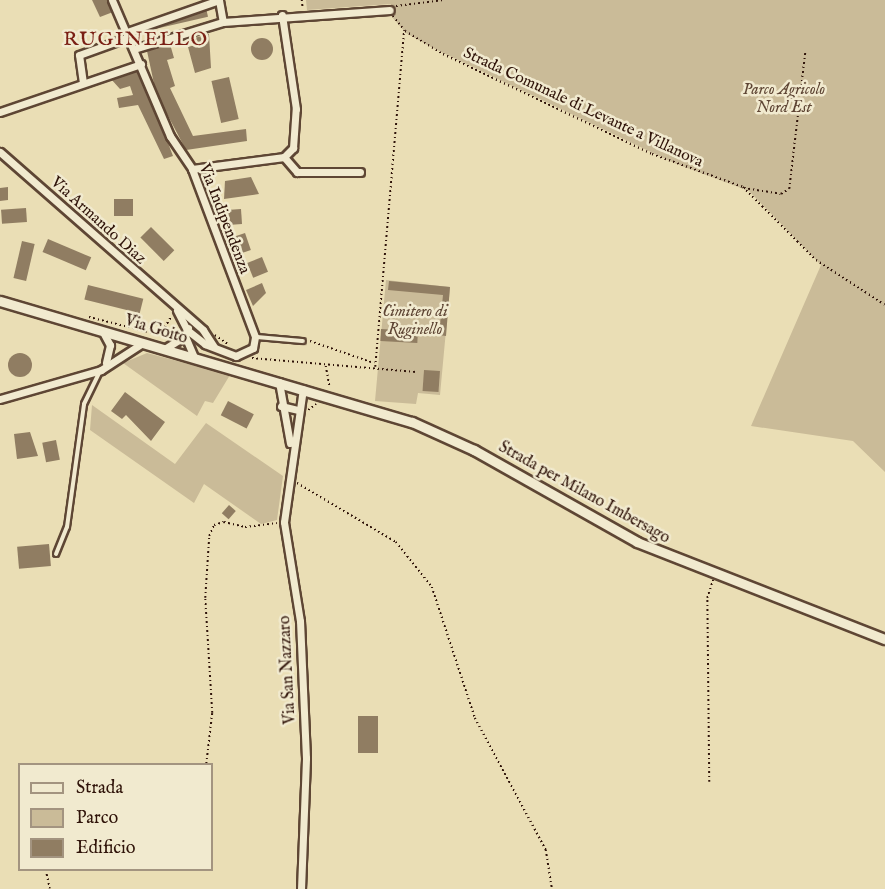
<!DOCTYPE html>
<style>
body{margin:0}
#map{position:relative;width:885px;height:889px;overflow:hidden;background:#eadeb5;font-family:"IM FELL English",serif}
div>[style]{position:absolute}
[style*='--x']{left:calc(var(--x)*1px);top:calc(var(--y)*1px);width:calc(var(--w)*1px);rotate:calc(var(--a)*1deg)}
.green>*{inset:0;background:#cabb98}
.building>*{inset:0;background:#907d62;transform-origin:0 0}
.round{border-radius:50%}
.path>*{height:1.5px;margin-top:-0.75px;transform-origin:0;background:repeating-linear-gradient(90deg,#2f1309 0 1.5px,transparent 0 4.5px)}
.roads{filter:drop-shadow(2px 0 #5e4634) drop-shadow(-2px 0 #5e4634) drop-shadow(0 2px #5e4634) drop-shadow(0 -2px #5e4634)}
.service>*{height:4px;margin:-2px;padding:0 2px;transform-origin:2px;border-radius:2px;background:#f1eacf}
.minor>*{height:7px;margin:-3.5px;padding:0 3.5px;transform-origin:3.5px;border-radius:3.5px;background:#f1eacf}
.tertiary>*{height:9px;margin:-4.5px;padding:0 4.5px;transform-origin:4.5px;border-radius:4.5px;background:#f1eacf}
span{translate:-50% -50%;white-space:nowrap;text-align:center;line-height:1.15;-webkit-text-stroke:5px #f1eacf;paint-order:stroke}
.park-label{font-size:16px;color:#5e4534;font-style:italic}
.street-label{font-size:16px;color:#2f1309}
.quarter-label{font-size:20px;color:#7a1f14;letter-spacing:1.5px}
.legend{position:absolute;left:18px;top:763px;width:195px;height:108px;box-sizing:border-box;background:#f1eacf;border:2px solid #a39480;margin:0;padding:8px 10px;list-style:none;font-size:18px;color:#2f1309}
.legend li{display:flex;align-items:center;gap:12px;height:30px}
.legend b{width:30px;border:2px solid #a39480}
</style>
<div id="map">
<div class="green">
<div style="clip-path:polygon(306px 0,885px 0,885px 472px,853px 441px,751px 426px,821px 265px,749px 191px,674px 163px,431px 47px,406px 33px,392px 17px,391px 4px,307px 10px)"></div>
<div style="clip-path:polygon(386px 280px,450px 287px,440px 395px,418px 393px,416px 404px,375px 401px)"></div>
<div style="clip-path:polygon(147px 353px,230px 375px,213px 403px,205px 401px,197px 416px,123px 363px)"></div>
<div style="clip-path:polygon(92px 405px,175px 464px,206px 423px,283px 476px,277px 520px,261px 524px,204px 484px,194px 503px,90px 430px)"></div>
</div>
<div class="building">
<div style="clip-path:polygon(92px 0,107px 0,113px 12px,100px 17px)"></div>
<div style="left:206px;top:8px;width:9px;height:70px;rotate:77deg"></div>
<div style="clip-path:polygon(209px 34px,211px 68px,195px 73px,188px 47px,195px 45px,194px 38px)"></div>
<div class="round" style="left:251px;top:38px;width:22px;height:22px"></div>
<div style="clip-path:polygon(170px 44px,174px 58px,167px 60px,175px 86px,170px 88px,193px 136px,246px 129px,247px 141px,186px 150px,156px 93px,147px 51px)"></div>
<div style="clip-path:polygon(140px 70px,173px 156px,164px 159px,138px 105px,119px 108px,117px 98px,133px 95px,130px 86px,120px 89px,111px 79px)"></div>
<div style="left:229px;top:77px;width:43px;height:18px;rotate:77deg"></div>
<div style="clip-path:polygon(251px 177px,259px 194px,224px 199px,225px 181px)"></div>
<div style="clip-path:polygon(8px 187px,8px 200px,0 201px,0 188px)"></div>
<div style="left:114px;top:199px;width:19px;height:17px"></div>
<div style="left:26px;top:208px;width:14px;height:25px;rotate:86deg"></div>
<div style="left:241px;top:209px;width:15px;height:14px;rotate:86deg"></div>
<div style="left:151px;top:227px;width:33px;height:15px;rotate:45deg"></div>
<div style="left:245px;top:233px;width:18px;height:17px;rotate:71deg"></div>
<div style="left:48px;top:239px;width:47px;height:14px;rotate:23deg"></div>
<div style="left:22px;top:241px;width:13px;height:38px;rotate:13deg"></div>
<div style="left:262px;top:257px;width:16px;height:16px;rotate:68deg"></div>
<div style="clip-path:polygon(389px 281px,450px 287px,446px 336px,439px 335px,443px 295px,388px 290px)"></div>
<div style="clip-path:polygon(262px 283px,266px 293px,253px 306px,246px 290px)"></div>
<div style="left:88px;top:285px;width:57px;height:15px;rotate:14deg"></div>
<div style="left:381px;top:329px;width:37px;height:12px;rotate:3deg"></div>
<div class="round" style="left:8px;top:353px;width:24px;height:24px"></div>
<div style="left:424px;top:370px;width:16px;height:21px;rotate:4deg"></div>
<div style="clip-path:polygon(125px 392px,165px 422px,151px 441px,126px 415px,122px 419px,111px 411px)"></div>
<div style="left:228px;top:401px;width:29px;height:16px;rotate:27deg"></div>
<div style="clip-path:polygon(30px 432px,38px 456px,17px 459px,14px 434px)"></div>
<div style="left:56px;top:440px;width:20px;height:14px;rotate:79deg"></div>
<div style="left:229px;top:505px;width:9px;height:11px;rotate:41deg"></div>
<div style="left:49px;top:544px;width:22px;height:32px;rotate:85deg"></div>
<div style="left:358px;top:716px;width:20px;height:37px"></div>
</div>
<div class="path">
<div style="--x:302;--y:0;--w:9;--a:84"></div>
<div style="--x:396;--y:6;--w:48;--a:-7.1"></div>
<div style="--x:393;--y:16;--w:19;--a:51"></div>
<div style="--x:405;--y:31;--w:44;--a:31.2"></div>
<div style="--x:443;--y:54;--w:232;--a:25.6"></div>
<div style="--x:652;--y:154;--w:97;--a:19.9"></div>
<div style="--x:743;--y:187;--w:103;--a:45"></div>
<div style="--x:816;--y:260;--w:82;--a:33.1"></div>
<div style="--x:744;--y:188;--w:37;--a:9"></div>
<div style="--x:781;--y:194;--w:9;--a:-32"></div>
<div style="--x:789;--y:189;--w:137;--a:-83.3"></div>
<div style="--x:89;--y:317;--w:73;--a:14.2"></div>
<div style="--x:160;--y:335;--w:21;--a:-59"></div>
<div style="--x:215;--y:335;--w:16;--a:35"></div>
<div style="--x:310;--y:341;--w:68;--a:19"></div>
<div style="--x:252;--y:358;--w:165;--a:4.9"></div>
<div style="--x:326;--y:366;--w:22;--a:80"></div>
<div style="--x:375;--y:367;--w:337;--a:-85.1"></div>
<div style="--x:308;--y:410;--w:10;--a:-37"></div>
<div style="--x:297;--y:483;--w:115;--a:30.8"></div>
<div style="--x:396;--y:542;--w:58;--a:51.3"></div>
<div style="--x:432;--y:587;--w:138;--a:71.8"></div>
<div style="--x:475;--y:718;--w:150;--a:61.7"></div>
<div style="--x:546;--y:850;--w:39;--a:81"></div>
<div style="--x:206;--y:764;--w:51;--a:-83.3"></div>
<div style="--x:212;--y:713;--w:115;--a:-93.5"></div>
<div style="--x:205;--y:598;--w:62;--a:-86.3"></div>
<div style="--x:209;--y:536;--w:12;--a:-66"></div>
<div style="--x:214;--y:525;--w:10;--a:-17"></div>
<div style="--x:224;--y:522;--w:22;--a:13"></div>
<div style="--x:245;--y:527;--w:32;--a:-7"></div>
<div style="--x:709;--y:782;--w:184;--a:-90.6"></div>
<div style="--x:707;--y:598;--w:19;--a:-72"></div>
<div style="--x:46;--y:870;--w:19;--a:78"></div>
</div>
<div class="roads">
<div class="service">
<div style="--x:256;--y:337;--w:47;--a:4.9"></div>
<div style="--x:56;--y:554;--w:29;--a:-68"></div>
<div style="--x:67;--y:527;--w:124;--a:-82.1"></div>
<div style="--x:84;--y:404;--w:37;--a:-64"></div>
</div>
<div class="minor">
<div style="--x:112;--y:0;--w:148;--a:66.9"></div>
<div style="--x:170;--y:136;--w:40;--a:56"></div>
<div style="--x:192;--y:169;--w:179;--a:69.4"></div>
<div style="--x:255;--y:337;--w:11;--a:100"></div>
<div style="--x:253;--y:348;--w:19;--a:155"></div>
<div style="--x:236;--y:356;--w:33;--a:-159"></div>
<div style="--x:205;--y:344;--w:23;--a:-142"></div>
<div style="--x:187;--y:330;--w:22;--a:-117"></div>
<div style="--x:127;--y:32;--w:97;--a:-19.2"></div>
<div style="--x:219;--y:0;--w:22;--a:80"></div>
<div style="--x:134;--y:49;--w:93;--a:-16.9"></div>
<div style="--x:223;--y:22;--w:167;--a:-4.1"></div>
<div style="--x:83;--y:83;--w:28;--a:-98"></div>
<div style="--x:79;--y:55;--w:53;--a:-19.8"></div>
<div style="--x:0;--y:112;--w:149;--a:-18.8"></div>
<div style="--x:0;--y:152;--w:270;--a:41.2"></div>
<div style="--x:203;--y:330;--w:20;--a:57"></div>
<div style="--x:284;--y:157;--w:20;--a:49"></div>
<div style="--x:297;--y:172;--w:63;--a:0"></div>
<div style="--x:192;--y:169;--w:93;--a:-7.4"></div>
<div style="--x:284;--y:157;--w:13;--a:-45"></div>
<div style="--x:293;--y:148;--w:39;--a:-86"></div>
<div style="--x:296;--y:109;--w:95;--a:-98.5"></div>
<div style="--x:188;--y:328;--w:9;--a:111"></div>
<div style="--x:185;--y:336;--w:23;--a:67"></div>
<div style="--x:103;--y:332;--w:15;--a:62"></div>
<div style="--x:110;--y:345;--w:18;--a:103"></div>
<div style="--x:166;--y:348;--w:22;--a:-32"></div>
<div style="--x:279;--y:382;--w:62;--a:79.8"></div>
<div style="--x:0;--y:399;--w:105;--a:-16"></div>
<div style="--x:101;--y:370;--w:48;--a:-33"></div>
<div style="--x:281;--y:406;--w:18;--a:13"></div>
<div style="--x:301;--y:889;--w:131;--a:-87.8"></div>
<div style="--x:306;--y:758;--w:137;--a:-92.5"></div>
<div style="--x:300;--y:621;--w:100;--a:-99.2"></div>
<div style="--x:284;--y:522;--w:134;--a:-81.9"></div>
</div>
<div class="tertiary">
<div style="--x:0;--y:301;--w:429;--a:16.4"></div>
<div style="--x:412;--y:422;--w:68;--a:24.3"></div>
<div style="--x:474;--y:450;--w:187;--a:29.4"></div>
<div style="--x:637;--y:542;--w:266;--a:21.4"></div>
</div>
</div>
<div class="park-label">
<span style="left:784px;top:99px">Parco Agricolo<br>Nord Est</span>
<span style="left:415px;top:321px">Cimitero di<br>Ruginello</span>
</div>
<div class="street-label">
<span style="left:583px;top:108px;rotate:25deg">Strada Comunale di Levante a Villanova</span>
<span style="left:224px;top:219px;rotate:69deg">Via Indipendenza</span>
<span style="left:98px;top:221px;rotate:42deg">Via Armando Diaz</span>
<span style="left:156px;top:330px;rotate:17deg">Via Goito</span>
<span style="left:584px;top:493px;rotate:29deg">Strada per Milano Imbersago</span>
<span style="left:288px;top:670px;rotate:-93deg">Via San Nazzaro</span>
</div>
<div class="quarter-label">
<span style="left:136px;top:39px">RUGINELLO</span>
</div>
<ul class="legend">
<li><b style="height:8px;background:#f1eacf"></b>Strada</li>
<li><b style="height:16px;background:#cabb98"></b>Parco</li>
<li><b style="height:16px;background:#907d62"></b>Edificio</li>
</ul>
</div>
